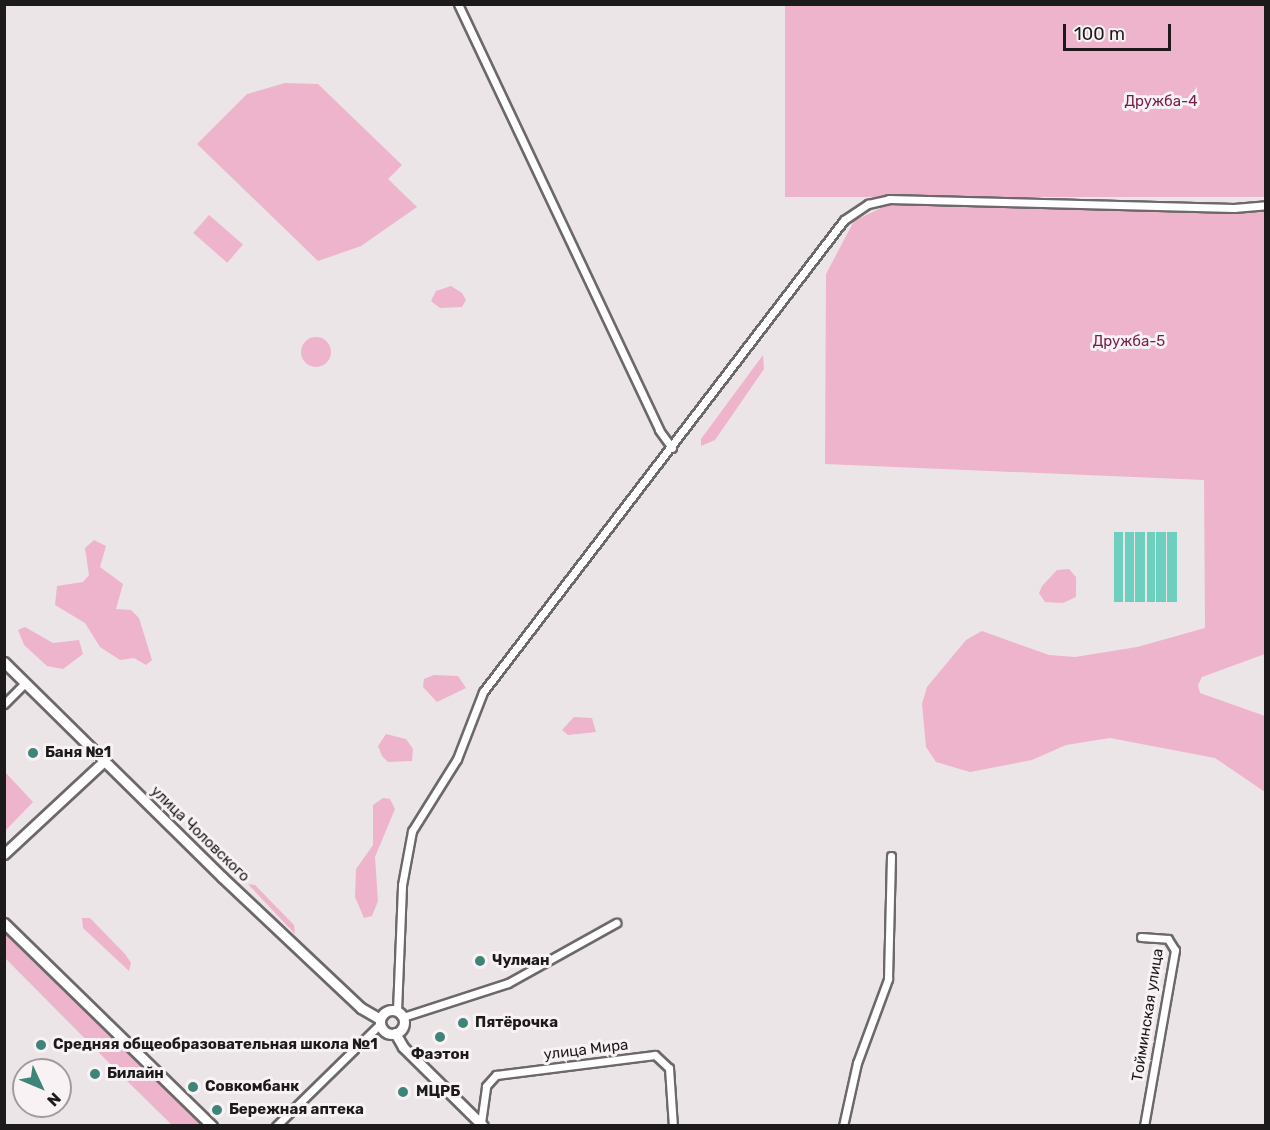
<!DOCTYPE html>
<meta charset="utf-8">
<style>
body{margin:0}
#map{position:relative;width:1270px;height:1130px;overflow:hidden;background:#ebe5e7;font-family:Rubik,sans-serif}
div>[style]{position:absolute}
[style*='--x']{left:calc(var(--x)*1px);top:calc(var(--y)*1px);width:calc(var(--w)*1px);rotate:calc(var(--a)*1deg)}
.green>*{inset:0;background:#eeb4cc;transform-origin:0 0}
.round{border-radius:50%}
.water>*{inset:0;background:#6dd0bf;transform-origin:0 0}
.roads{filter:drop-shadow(2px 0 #6d686a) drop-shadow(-2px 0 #6d686a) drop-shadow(0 2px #6d686a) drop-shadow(0 -2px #6d686a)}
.minor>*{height:7px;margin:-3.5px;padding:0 3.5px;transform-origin:3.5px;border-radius:3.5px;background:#fff}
.tertiary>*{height:9px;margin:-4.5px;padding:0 4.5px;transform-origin:4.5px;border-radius:4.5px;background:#fff}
.tertiary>.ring{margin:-4.5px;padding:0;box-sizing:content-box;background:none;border:9px solid #fff;border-radius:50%}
.dots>*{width:16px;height:16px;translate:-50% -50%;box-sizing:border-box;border:3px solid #f8f2f4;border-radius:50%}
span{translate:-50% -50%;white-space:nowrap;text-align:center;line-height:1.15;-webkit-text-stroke:6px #f8f2f4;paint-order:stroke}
.park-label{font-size:15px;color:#741e4b}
.poi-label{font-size:15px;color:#1c1a1b;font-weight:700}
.left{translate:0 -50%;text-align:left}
.street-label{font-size:15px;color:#1c1a1b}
.frame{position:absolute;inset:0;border:6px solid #1c1a1b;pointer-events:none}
.north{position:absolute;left:12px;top:1058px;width:60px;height:60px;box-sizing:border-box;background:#f8f2f4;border:2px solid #a09c9d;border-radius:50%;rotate:134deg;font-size:16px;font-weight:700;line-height:24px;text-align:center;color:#1c1a1b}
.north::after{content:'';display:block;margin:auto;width:21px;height:27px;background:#3f8479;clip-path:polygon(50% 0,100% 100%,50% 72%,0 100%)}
.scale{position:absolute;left:1063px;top:24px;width:108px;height:27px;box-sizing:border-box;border:3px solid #1c1a1b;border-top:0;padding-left:8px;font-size:18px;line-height:21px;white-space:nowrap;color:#1c1a1b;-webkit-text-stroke:4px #f8f2f4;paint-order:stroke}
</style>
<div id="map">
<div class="green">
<div style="left:785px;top:5px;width:480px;height:192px"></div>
<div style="clip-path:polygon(285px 83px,318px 84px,402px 165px,388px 179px,417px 207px,361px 246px,318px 261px,197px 144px,247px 94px)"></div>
<div style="clip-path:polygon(889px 204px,1265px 208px,1265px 654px,1202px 677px,1198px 685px,1200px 693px,1265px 716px,1265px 792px,1215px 758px,1110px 738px,1066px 745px,1032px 760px,970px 772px,936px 762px,926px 747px,922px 704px,927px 687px,966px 640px,982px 631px,1049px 655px,1075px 657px,1137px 647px,1205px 628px,1204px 480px,825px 464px,826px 274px,854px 221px)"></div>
<div style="left:209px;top:215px;width:45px;height:24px;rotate:41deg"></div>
<div style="clip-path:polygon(451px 286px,462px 293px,466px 300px,462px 307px,440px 308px,431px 301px,436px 291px)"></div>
<div class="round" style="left:301px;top:337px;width:30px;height:30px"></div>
<div style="clip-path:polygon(763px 355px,764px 369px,715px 440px,701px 446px,701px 439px)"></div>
<div style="clip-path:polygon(94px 540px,106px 546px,100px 567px,123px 584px,116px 609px,131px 610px,139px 618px,152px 660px,146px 665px,134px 658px,120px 660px,100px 647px,85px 623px,55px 605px,57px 586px,83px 582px,89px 575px,85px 548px)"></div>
<div style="clip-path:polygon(1069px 569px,1076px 577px,1076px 597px,1063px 603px,1045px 602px,1039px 593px,1042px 586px,1057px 570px)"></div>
<div style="clip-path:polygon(25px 627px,53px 643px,79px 640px,83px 654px,63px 669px,47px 666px,24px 645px,18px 630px)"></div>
<div style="clip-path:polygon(434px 675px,458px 676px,466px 688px,437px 702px,423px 687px,424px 679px)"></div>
<div style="clip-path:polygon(574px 717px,592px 718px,596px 732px,568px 735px,562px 730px)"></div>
<div style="clip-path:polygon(386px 734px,406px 739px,413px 749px,412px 761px,388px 762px,382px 756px,378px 746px)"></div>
<div style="clip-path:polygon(5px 772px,33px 802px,5px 831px)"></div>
<div style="clip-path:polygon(383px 798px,390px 799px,395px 809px,375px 857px,378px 901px,372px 916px,364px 918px,355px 897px,356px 869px,373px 845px,373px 805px)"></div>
<div style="clip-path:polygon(248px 884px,255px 885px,294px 925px,295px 934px)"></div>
<div style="clip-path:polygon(82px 918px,90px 918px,125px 954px,131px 963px,129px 971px,83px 928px)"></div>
<div style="clip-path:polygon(4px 928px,204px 1125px,172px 1125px,128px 1082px,5px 958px)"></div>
</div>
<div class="water">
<div style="left:1114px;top:532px;width:9px;height:70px"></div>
<div style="left:1125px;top:532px;width:9px;height:70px"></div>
<div style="left:1135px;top:532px;width:10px;height:70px"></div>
<div style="left:1147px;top:532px;width:8px;height:70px"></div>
<div style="left:1156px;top:532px;width:10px;height:70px"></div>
<div style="left:1167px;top:532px;width:10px;height:70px"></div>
</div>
<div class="roads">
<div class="minor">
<div style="--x:458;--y:4;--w:471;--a:64.7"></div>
<div style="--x:659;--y:430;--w:22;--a:54"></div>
<div style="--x:4;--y:704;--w:30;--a:-45"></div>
<div style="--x:1141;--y:937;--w:27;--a:4"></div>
<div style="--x:1168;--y:939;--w:13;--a:58"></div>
<div style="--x:1175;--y:950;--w:179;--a:100"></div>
<div style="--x:397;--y:1011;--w:126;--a:-87.7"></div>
<div style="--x:402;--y:885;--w:55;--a:-79.5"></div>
<div style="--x:412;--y:831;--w:85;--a:-58"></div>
<div style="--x:457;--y:759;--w:72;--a:-68.8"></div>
<div style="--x:483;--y:692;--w:594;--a:-52.59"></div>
<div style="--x:844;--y:220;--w:29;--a:-34"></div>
<div style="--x:868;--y:204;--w:22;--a:-13"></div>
<div style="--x:889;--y:199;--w:345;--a:1.5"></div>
<div style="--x:1234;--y:208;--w:32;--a:-5"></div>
<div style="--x:403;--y:1017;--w:110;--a:-17.9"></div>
<div style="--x:508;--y:983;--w:124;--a:-29.1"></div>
<div style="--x:481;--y:1123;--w:37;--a:-82"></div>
<div style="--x:486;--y:1086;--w:15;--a:-48"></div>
<div style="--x:496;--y:1075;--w:160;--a:-7.2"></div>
<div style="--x:655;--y:1055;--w:19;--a:43"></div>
<div style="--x:669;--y:1068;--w:58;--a:86.1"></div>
<div style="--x:276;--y:1126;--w:146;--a:-44.4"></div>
<div style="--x:843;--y:1126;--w:65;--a:-77.5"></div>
<div style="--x:857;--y:1063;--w:90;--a:-69.7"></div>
<div style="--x:888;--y:979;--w:123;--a:-88.6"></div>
</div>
<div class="tertiary">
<div style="--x:4;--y:662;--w:306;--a:44.6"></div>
<div style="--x:222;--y:877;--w:191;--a:43.3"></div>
<div style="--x:361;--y:1008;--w:22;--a:30"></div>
<div style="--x:4;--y:854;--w:137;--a:-42.9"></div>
<div style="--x:4;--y:923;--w:291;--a:44.3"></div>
<div class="ring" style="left:380px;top:1010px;width:15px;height:15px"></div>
<div style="--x:395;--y:1033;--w:16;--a:60"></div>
<div style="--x:403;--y:1047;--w:112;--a:44.6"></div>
</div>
</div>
<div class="dots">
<div style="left:33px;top:753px;background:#3f8479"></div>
<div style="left:480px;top:961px;background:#3f8479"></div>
<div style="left:463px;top:1023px;background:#3f8479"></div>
<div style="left:440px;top:1037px;background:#3f8479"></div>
<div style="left:41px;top:1045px;background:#3f8479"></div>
<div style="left:95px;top:1074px;background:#3f8479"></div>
<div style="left:193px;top:1087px;background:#3f8479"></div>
<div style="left:403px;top:1092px;background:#3f8479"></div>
<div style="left:217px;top:1110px;background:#3f8479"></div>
</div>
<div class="park-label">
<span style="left:1161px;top:102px">Дружба-4</span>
<span style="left:1129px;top:342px">Дружба-5</span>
</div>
<div class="poi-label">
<span class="left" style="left:45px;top:753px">Баня №1</span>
<span class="left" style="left:492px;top:961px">Чулман</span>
<span class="left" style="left:475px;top:1023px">Пятёрочка</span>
<span class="left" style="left:53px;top:1045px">Средняя общеобразовательная школа №1</span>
<span style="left:440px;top:1055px">Фаэтон</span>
<span class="left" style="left:107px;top:1074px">Билайн</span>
<span class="left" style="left:205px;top:1087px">Совкомбанк</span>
<span class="left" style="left:416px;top:1092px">МЦРБ</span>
<span class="left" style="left:229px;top:1110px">Бережная аптека</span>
</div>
<div class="street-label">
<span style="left:200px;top:834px;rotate:44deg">улица Чоловского</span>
<span style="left:1148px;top:1015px;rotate:-81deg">Тойминская улица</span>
<span style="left:586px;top:1050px;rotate:-7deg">улица Мира</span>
</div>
<div class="frame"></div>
<div class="north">N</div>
<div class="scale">100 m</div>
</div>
